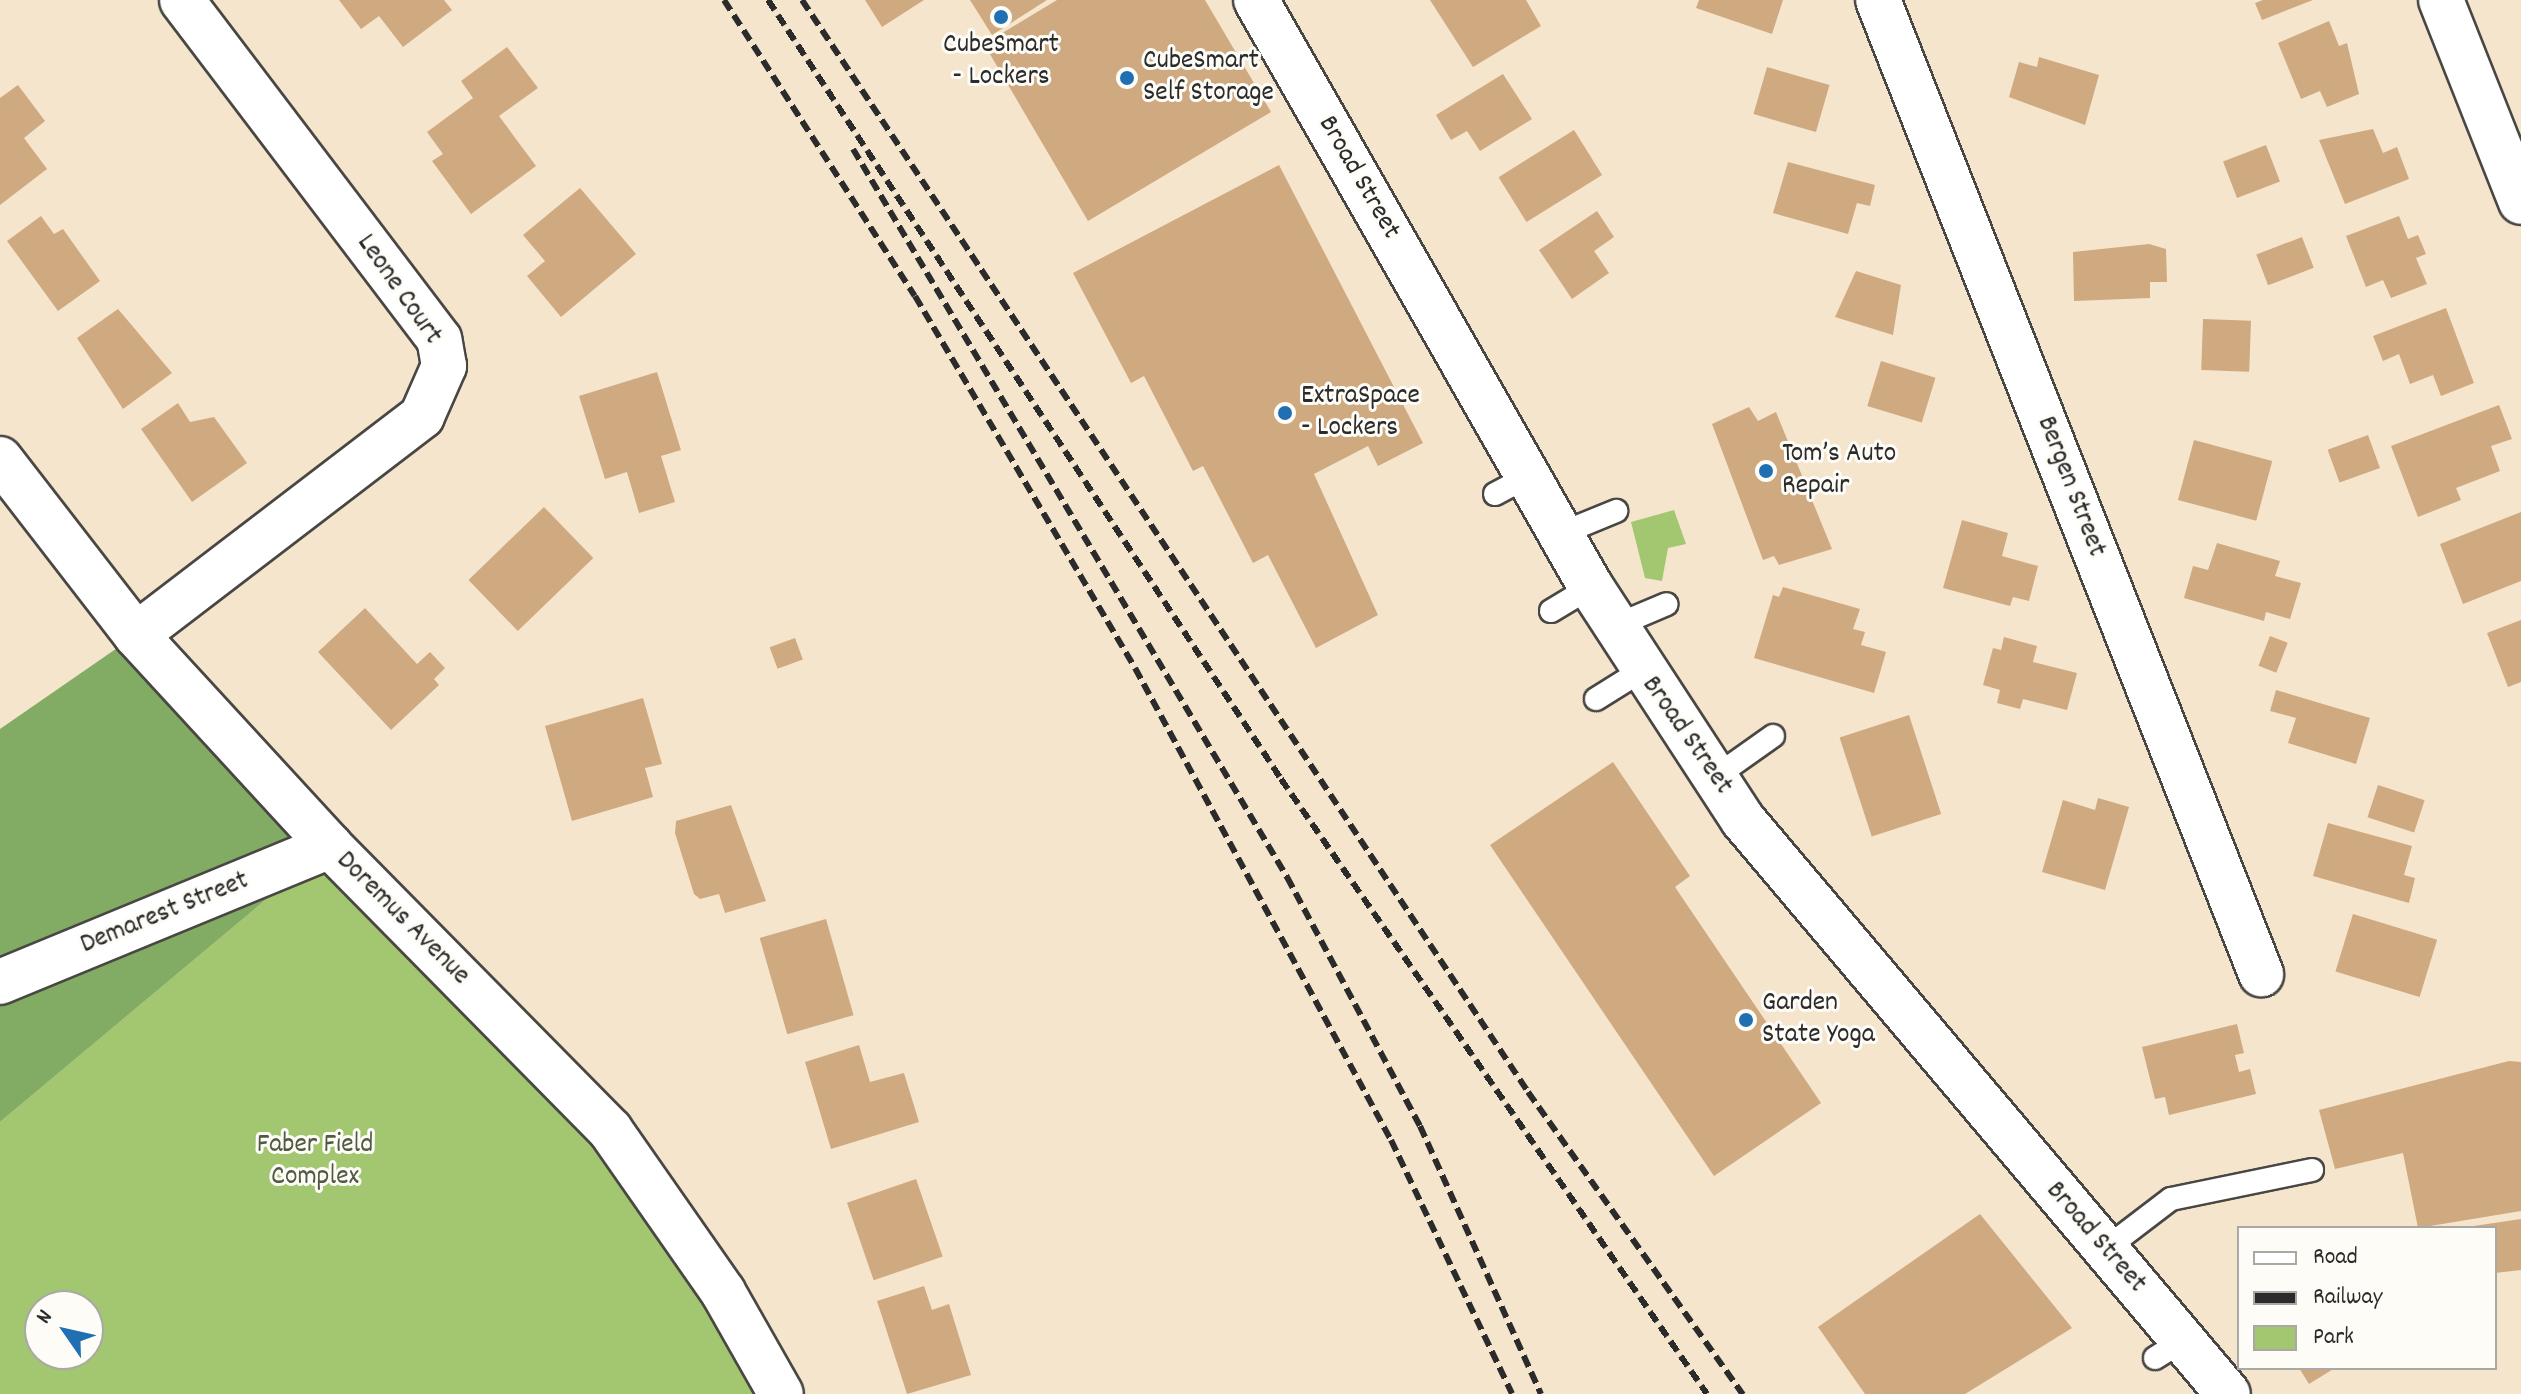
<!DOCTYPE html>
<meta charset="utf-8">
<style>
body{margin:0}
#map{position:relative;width:2521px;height:1394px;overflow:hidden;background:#f6e5cd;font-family:Dekko,sans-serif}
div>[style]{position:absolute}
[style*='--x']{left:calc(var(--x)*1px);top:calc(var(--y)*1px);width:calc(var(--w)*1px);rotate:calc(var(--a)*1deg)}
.green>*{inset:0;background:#a3c771}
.forest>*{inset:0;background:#82ac63}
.building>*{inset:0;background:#cfa980;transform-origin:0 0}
.roads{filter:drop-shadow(2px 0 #494743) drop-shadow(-2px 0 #494743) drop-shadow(0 2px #494743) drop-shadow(0 -2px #494743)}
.lane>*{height:22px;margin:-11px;padding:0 11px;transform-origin:11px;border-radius:11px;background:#fff}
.street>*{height:44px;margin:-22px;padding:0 22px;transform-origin:22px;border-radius:22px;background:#fff}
.rail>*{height:6px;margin-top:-3px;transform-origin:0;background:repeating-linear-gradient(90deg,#2b2b2b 0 12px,transparent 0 18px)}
.dots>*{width:22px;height:22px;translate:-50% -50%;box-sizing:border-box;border:4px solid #fdfcf7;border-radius:50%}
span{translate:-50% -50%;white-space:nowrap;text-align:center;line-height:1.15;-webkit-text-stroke:6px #fdfcf7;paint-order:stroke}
.poi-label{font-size:28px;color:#2b2b2b}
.left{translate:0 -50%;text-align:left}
.street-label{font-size:28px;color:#2b2b2b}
.park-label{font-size:28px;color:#4f5a40}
.legend{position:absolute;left:2237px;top:1226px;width:260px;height:144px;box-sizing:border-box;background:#fdfcf7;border:2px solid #a9a8a5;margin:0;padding:10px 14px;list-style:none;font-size:24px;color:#2b2b2b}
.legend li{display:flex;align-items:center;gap:16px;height:40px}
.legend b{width:40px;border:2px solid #a9a8a5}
.north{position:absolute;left:24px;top:1290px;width:80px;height:80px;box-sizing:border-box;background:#fdfcf7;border:2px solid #a9a8a5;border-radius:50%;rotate:304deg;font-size:22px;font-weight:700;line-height:32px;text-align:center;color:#2b2b2b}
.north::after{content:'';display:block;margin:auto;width:28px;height:36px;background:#1f6fb2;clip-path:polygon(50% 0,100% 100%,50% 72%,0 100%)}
</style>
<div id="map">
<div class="green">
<div style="clip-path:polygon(1674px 510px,1686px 544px,1668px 548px,1662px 581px,1645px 578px,1631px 522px)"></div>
<div style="clip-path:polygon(evenodd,330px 846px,610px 1130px,781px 1394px,0 1394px,0 1122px,330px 846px,40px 1306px,88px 1306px,88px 1354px,40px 1354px,40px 1306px)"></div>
</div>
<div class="forest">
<div style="clip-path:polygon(136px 635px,330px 846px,0 1122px,0 729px)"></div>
</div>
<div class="building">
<div style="clip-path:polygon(339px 0,444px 0,452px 10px,403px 47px,379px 16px,361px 29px)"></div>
<div style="clip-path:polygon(865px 0,924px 0,882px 27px)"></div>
<div style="clip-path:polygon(970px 0,1047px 0,992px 35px)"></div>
<div style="clip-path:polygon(1057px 0,1205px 0,1271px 112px,1088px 221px,984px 44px)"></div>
<div style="clip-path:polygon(1430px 0,1526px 0,1541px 26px,1473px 67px)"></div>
<div style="clip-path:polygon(1699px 0,1783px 0,1772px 34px,1696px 8px)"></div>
<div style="clip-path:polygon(2263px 0,2313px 0,2262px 20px,2255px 3px)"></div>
<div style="clip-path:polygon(2329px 21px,2339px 46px,2347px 43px,2359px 94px,2327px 107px,2320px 91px,2301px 99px,2278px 43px)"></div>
<div style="clip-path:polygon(507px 47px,538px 88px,499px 116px,536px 166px,471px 214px,432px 161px,443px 154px,427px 132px,473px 98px,461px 81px)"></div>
<div style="clip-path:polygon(2039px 57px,2099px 75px,2085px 125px,2009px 97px,2019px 62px,2037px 67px)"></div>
<div style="left:1767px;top:67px;width:65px;height:49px;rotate:16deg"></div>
<div style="clip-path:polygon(1503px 74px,1532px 119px,1480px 151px,1467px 131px,1451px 140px,1436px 115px)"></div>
<div style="clip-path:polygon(18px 85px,45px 121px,24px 138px,47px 169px,0 205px,0 98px)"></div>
<div style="clip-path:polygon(2373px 129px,2383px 153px,2397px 147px,2409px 179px,2345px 204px,2319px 140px)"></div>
<div style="left:1574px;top:130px;width:53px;height:89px;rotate:58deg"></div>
<div style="left:2266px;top:145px;width:39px;height:46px;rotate:69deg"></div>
<div style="clip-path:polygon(1788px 162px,1875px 185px,1870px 206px,1857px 203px,1848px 234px,1773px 213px)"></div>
<div style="clip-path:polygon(1279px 165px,1423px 443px,1378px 466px,1368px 446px,1314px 474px,1378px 615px,1316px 648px,1268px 555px,1253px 563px,1203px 466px,1193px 471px,1144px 376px,1131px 383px,1073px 273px)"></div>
<div style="clip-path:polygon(580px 188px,636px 254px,561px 317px,527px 276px,545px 261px,523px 235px)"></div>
<div style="clip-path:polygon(1597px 211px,1614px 237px,1594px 251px,1609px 273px,1572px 299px,1539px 250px)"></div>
<div style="clip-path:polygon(41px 216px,54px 234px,63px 229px,100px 281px,58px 311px,7px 241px)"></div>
<div style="clip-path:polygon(2399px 216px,2408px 239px,2418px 235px,2426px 254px,2416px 258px,2427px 284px,2391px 298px,2383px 280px,2366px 287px,2346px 236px)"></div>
<div style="left:2302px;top:237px;width:33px;height:49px;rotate:69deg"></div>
<div style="clip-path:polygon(2149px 244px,2166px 249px,2167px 282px,2150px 282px,2150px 298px,2074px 301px,2073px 252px)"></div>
<div style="clip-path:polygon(1856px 271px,1901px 285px,1893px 335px,1835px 317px)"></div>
<div style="clip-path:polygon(2446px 308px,2474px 383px,2441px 396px,2433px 375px,2410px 384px,2399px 354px,2383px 361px,2373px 336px)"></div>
<div style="clip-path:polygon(118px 309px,172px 373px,123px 409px,77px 338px)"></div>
<div style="left:2203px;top:319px;width:48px;height:51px;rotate:2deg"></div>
<div style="left:1881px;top:361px;width:57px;height:47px;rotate:17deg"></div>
<div style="clip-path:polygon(657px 372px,681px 450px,661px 456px,675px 502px,639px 513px,627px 472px,605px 479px,579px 396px)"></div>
<div style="clip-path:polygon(178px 403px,190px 422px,214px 417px,247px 463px,192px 502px,141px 429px)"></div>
<div style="clip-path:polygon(2499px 405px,2512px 439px,2491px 446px,2500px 471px,2456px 488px,2461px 500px,2418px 517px,2391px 446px)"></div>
<div style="clip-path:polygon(1749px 407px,1758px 421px,1776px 412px,1832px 549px,1779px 565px,1774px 556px,1763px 560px,1712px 424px)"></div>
<div style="left:2368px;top:435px;width:35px;height:43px;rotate:70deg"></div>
<div style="left:2194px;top:440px;width:81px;height:62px;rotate:15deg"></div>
<div style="left:544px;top:507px;width:71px;height:105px;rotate:46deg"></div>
<div style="clip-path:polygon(2521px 512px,2521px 581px,2463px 604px,2440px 544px)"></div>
<div style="clip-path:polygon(1962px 520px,2008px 533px,2002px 556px,2038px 566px,2029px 601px,2013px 597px,2010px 606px,1943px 588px)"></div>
<div style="clip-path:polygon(2217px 543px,2280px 561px,2275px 576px,2301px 583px,2290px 619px,2266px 612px,2264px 621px,2184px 598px,2193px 566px,2208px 570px)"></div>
<div style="clip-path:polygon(1783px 587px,1860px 609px,1853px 629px,1865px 632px,1861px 645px,1886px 652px,1874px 693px,1754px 658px,1773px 595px,1779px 597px)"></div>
<div style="clip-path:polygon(365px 608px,417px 664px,430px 652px,445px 668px,434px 679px,439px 685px,391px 730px,318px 652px)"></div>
<div style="clip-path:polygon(2521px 620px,2521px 682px,2508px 687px,2487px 633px)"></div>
<div style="left:2270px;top:636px;width:19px;height:32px;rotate:21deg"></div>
<div style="clip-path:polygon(2004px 637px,2037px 646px,2033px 662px,2077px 673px,2067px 710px,2023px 699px,2020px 709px,1997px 703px,2000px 690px,1983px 685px,1993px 648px,2001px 650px)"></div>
<div style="left:795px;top:638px;width:23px;height:27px;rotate:70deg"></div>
<div style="clip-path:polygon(2276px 690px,2370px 718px,2356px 764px,2288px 743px,2296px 718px,2270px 711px)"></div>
<div style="clip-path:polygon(643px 698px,662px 764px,645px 768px,653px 797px,572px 821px,545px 726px)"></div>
<div style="left:1909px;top:715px;width:104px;height:73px;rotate:72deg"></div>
<div style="clip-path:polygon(1613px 762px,1690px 876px,1675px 887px,1821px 1103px,1714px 1176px,1490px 845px)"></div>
<div style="left:2378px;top:785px;width:49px;height:34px;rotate:18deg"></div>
<div style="clip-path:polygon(2098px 798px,2129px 807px,2105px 890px,2042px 872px,2063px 800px,2095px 810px)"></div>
<div style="clip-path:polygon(731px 805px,766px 901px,725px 913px,719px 894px,700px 899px,694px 894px,675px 833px,676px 821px)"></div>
<div style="clip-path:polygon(2328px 823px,2412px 846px,2404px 875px,2415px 878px,2409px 903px,2313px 876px)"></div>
<div style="left:2353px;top:914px;width:88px;height:60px;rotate:17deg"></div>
<div style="left:826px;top:919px;width:100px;height:69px;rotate:74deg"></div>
<div style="clip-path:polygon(2237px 1024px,2244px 1053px,2235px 1055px,2239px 1072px,2250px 1069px,2256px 1094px,2169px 1115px,2165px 1097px,2155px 1099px,2142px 1047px)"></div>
<div style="clip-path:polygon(859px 1045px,870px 1082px,904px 1073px,919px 1122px,831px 1149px,805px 1062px)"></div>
<div style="clip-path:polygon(2509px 1061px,2521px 1062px,2521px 1211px,2418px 1228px,2403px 1153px,2335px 1169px,2319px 1110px)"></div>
<div style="left:916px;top:1179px;width:82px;height:73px;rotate:71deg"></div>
<div style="clip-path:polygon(1980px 1214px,2072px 1328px,1965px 1394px,1865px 1394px,1818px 1327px)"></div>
<div style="clip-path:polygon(2521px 1219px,2521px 1270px,2495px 1273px,2495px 1228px,2460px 1228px)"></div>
<div style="clip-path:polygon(924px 1286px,932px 1310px,949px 1304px,971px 1375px,907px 1394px,877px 1301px)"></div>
<div style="clip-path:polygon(2299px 1368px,2335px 1368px,2309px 1384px)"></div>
</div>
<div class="roads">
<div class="lane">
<div style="--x:1495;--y:494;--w:38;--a:-28"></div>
<div style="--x:1560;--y:534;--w:61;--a:-22.3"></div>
<div style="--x:1551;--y:611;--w:47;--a:-31"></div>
<div style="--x:1615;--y:626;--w:56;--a:-22.9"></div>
<div style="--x:1596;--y:699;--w:53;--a:-31.9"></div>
<div style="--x:1715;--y:777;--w:71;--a:-35.3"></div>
<div style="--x:2104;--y:1250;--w:84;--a:-37.3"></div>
<div style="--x:2171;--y:1199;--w:144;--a:-11.6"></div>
<div style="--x:2155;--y:1358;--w:34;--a:-32"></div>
</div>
<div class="street">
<div style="--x:1256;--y:0;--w:676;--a:60.29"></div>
<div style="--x:1591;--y:587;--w:278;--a:56.9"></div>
<div style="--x:1743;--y:820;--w:751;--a:49.8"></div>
<div style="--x:1878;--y:0;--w:1047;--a:68.53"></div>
<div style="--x:2441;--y:0;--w:217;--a:68.4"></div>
<div style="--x:0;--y:459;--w:222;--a:52.3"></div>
<div style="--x:136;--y:635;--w:287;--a:47.4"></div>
<div style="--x:330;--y:846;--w:399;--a:45.4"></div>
<div style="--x:610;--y:1130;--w:198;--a:55.1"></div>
<div style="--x:723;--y:1292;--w:117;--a:60.4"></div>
<div style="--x:136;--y:635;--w:360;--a:-37.4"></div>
<div style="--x:422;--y:416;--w:55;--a:-66.3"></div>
<div style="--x:444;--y:366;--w:27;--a:-100"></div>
<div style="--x:439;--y:339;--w:425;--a:-127.2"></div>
<div style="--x:0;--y:982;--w:357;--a:-22.4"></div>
</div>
</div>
<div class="rail">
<div style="--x:724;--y:0;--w:352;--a:57.2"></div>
<div style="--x:915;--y:296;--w:432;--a:59.4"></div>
<div style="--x:1135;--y:668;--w:537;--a:61.53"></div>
<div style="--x:1391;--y:1140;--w:281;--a:64.5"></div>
<div style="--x:768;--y:0;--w:933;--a:56.63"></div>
<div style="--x:1281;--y:779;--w:748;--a:55.29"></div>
<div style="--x:802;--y:0;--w:1311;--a:56.38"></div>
<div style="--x:1528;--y:1092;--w:371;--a:54.6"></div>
<div style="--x:853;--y:149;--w:848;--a:59.2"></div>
<div style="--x:1287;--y:877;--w:282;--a:61.9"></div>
<div style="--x:1420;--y:1126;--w:294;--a:65.7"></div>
</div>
<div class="dots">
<div style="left:1001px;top:17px;background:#1f6fb2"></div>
<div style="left:1127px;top:78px;background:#1f6fb2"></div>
<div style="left:1285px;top:413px;background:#1f6fb2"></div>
<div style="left:1766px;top:471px;background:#1f6fb2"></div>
<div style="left:1746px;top:1020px;background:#1f6fb2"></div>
</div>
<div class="poi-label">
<span style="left:1001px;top:62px">CubeSmart<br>- Lockers</span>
<span class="left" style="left:1143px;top:78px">CubeSmart<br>Self Storage</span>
<span class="left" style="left:1301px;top:413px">ExtraSpace<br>- Lockers</span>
<span class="left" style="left:1782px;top:471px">Tom’s Auto<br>Repair</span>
<span class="left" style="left:1762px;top:1020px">Garden<br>State Yoga</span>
</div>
<div class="street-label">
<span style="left:1358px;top:178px;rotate:60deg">Broad Street</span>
<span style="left:398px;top:290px;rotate:55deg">Leone Court</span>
<span style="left:2070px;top:487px;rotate:69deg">Bergen Street</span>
<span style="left:1686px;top:736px;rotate:55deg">Broad Street</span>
<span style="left:165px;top:914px;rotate:-22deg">Demarest Street</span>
<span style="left:402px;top:919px;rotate:45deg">Doremus Avenue</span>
<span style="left:2095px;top:1238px;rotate:49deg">Broad Street</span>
</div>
<div class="park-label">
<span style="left:315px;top:1162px">Faber Field<br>Complex</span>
</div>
<ul class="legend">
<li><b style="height:10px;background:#fff"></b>Road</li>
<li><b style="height:10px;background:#2b2b2b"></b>Railway</li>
<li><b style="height:22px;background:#a3c771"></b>Park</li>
</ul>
<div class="north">N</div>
</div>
